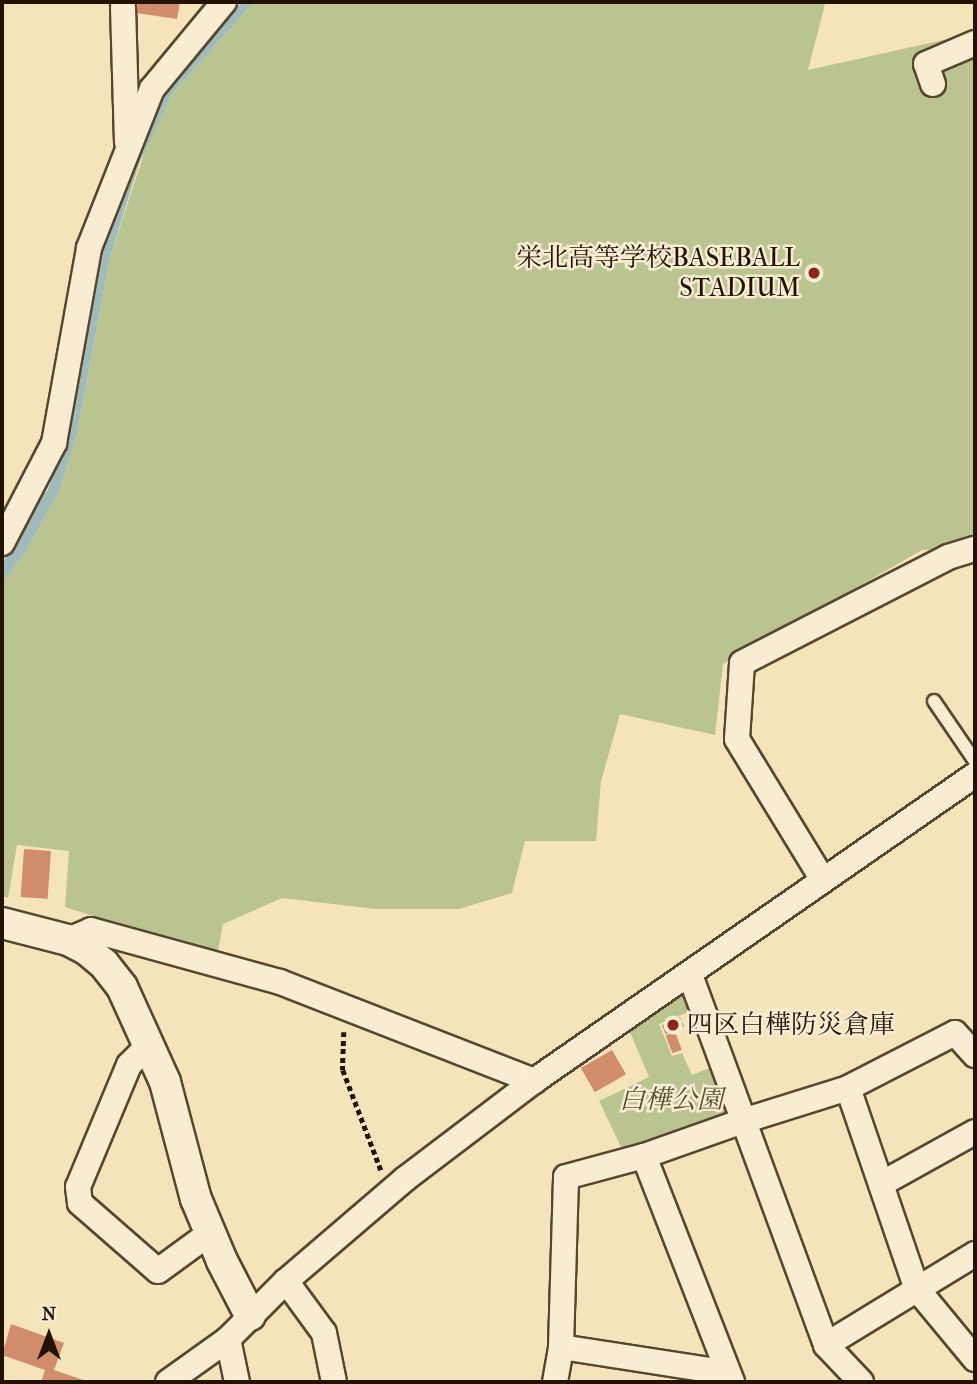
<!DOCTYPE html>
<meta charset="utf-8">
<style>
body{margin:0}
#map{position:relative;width:977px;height:1384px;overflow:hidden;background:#f5e3b9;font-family:"IM FELL French Canon","Noto Serif JP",serif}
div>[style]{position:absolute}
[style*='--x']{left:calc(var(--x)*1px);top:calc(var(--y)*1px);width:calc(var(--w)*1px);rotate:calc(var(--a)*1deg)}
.green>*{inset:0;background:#b9c491}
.water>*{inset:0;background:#a1bbba}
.stream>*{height:7px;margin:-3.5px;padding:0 3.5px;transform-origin:3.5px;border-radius:3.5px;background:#a1bbba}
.building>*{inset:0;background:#d18c6c;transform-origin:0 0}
.path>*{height:4.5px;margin-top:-2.25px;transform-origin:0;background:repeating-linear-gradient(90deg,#241200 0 5px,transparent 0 8.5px)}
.roads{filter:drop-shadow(2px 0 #58462e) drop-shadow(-2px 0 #58462e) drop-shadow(0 2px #58462e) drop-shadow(0 -2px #58462e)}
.service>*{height:12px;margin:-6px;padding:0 6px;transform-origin:6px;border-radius:6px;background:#f8edd2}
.minor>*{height:24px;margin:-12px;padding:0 12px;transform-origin:12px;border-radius:12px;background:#f8edd2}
.tertiary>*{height:30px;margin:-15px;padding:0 15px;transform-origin:15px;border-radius:15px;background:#f8edd2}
.dots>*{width:19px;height:19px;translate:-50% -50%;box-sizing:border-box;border:4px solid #f8edd2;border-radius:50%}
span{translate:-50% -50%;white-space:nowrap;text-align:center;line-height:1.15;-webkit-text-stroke:5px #f8edd2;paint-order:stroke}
.poi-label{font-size:26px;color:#241200}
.right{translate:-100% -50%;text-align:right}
.left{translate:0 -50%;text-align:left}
.park-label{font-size:26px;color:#585033;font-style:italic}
.frame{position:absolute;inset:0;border:4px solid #241200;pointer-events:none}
.north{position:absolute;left:14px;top:1300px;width:70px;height:70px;-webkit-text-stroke:5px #f8edd2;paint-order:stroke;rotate:0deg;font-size:19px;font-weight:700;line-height:28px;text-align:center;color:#241200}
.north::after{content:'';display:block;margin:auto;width:24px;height:32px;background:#241200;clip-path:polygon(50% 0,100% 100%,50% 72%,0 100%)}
</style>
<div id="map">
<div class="green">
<div style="clip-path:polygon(254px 2px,818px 2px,825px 4px,808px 70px,975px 33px,975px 549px,922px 550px,723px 664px,715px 735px,620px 714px,601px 781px,596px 841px,525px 841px,512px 893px,459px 909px,375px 909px,282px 898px,223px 924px,217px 956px,65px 907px,69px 851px,17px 845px,8px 898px,2px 896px,2px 583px,25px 553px,59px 492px,77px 434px,110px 257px,148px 142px,172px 94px)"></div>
<div style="clip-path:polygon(680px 996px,686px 997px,691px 1011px,659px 1024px,672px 1056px,682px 1053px,692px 1075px,712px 1067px,728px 1109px,726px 1115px,623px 1151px,599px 1101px,649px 1077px,630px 1032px)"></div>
</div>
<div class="water">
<div style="clip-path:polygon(242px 2px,254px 2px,172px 94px,139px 164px,110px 257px,77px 434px,59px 492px,25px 553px,2px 583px,2px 571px,39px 512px,55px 471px,67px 432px,81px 346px,101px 254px,119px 199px,161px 96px)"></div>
</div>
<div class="stream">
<div style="--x:2;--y:569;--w:87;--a:-58.7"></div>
</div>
<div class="building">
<div style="clip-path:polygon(138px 2px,180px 2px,177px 19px,136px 13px)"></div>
<div style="left:24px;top:849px;width:27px;height:48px;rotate:4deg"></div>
<div style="left:680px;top:1017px;width:10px;height:20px;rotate:66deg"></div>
<div style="left:675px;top:1032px;width:19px;height:10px;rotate:69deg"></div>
<div style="left:612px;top:1050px;width:28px;height:36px;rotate:60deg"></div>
<div style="clip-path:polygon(11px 1324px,64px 1343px,54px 1370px,89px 1382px,41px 1382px,45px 1370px,2px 1355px)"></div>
</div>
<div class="path">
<div style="--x:344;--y:1032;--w:38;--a:92"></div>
<div style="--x:343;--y:1070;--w:107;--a:69.2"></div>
</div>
<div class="roads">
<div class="service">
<div style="--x:934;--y:701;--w:73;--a:55.7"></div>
</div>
<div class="minor">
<div style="--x:123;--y:7;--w:135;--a:88.3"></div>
<div style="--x:933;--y:84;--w:21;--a:-109"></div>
<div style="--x:926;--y:64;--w:53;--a:-23.2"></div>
<div style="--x:2;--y:543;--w:113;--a:-62.5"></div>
<div style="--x:54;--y:443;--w:198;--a:-79.8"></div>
<div style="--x:89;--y:248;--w:171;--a:-68.4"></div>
<div style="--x:152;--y:89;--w:113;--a:-50.4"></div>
<div style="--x:823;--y:880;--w:165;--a:-121.4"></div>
<div style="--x:737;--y:739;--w:76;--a:-86.2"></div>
<div style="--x:742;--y:663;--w:232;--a:-27.2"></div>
<div style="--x:948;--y:557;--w:28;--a:-17"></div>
<div style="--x:68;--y:940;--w:25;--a:-23"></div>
<div style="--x:91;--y:930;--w:196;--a:15.4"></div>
<div style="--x:280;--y:982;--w:273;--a:21.3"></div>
<div style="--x:690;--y:975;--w:394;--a:69.8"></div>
<div style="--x:826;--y:1345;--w:51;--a:46.6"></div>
<div style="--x:149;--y:1045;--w:28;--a:135"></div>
<div style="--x:129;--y:1065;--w:132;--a:112.7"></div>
<div style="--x:78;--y:1187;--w:16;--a:83"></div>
<div style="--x:80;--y:1203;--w:103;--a:41.1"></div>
<div style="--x:158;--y:1271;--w:64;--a:-36.2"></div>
<div style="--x:848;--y:1088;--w:213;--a:71.1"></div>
<div style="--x:917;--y:1289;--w:91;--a:50.4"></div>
<div style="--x:644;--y:1156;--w:243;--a:68.7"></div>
<div style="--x:881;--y:1184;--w:107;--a:-29"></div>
<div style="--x:286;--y:1281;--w:64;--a:53.8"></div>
<div style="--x:324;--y:1333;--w:50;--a:78.5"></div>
<div style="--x:228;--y:1339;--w:44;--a:78.2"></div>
<div style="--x:826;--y:1345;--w:175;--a:-31.4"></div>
<div style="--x:561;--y:1347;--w:169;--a:8.8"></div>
<div style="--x:168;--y:1382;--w:74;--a:-35.6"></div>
<div style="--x:228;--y:1339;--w:82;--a:-45"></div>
<div style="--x:286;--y:1281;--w:157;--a:-40.6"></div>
<div style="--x:405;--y:1179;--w:162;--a:-37.2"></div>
<div style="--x:534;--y:1081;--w:537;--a:-34.76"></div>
<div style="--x:555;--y:1382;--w:36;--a:-80"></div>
<div style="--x:561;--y:1347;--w:170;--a:-88.3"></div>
<div style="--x:566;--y:1177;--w:81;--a:-15.1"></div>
<div style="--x:644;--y:1156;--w:105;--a:-19.5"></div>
<div style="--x:743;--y:1121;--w:110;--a:-17.4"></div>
<div style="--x:848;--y:1088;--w:120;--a:-27.2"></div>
<div style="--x:955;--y:1033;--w:30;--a:48"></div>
</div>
<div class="tertiary">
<div style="--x:2;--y:923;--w:68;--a:14.4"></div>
<div style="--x:68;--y:940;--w:20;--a:27"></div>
<div style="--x:86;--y:949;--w:23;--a:40"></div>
<div style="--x:104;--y:964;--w:29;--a:52"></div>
<div style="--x:122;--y:987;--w:104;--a:65.6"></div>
<div style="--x:165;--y:1082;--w:121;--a:75.2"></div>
<div style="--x:196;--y:1199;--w:67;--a:67.2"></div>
<div style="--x:222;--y:1261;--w:61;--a:62.6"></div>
</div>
</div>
<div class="dots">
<div style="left:814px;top:273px;background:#8f2418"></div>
<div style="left:673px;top:1025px;background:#8f2418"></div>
</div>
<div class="poi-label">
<span class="right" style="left:800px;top:273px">栄北高等学校BASEBALL<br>STADIUM</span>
<span class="left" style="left:687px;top:1025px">四区白樺防災倉庫</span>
</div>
<div class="park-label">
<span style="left:671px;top:1100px">白樺公園</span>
</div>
<div class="frame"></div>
<div class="north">N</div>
</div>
